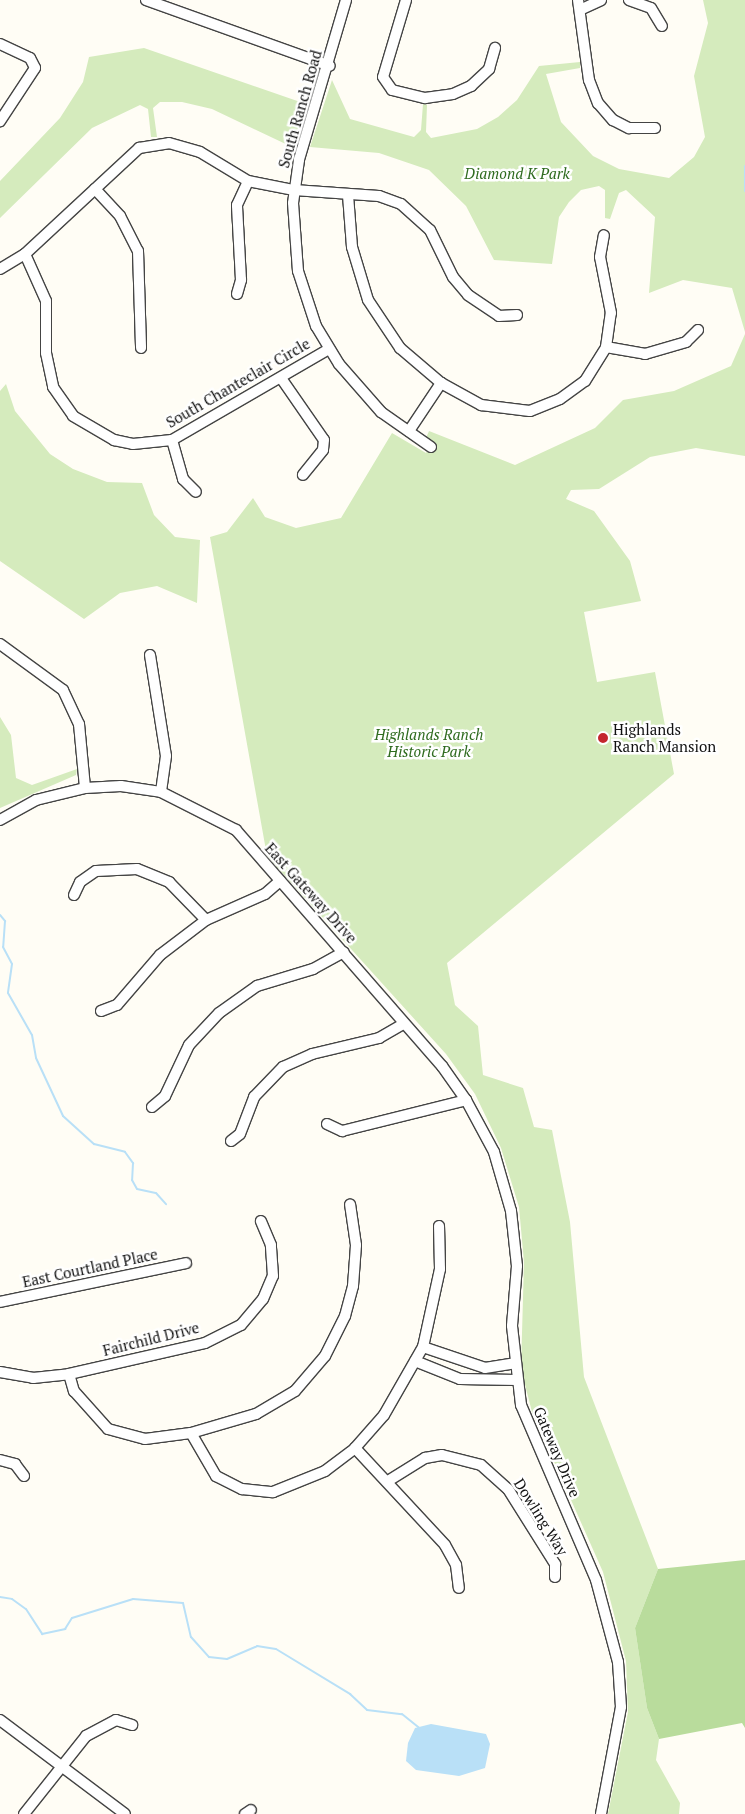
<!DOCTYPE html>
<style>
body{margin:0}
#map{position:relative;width:745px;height:1814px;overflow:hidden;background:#fffdf5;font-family:"PT Serif",serif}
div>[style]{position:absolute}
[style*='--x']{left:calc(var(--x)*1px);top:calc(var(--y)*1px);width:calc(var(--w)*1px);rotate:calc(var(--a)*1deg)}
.green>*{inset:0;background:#d5ebbd}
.forest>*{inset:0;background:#b9dc9c}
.water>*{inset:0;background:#b9e0f7}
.stream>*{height:2px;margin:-1px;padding:0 1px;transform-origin:1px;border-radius:1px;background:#b9e0f7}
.roads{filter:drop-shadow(1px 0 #444) drop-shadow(-1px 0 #444) drop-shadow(0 1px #444) drop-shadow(0 -1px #444)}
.minor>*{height:10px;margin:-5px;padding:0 5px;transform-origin:5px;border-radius:5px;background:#fff}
.dots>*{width:14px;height:14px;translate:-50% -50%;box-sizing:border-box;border:2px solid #fff;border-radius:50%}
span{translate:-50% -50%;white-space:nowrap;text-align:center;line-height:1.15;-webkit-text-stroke:5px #fff;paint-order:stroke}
.street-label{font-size:15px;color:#111}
.park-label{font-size:15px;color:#2f6b1f;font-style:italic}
.poi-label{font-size:15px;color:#111}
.left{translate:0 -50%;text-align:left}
</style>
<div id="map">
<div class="green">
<div style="clip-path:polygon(703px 0,745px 0,745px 332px,732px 288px,683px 280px,649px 293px,655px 217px,626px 190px,619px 193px,610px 219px,605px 218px,605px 190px,599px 186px,581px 190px,569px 202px,559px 217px,552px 264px,494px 260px,466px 206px,429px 170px,379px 153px,310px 147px,332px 80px,350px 119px,414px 137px,421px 130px,423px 104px,427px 105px,426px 132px,431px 138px,477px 129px,498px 117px,517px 100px,539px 66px,580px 62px,580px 68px,546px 74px,561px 122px,593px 156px,619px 169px,669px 178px,694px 157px,705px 137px,694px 76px,708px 23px)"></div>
<div style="clip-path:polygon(144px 48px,306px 104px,292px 147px,212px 109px,182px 102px,160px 102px,153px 108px,157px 137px,151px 137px,148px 109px,140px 105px,92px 128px,0 218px,0 181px,60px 118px,83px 82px,89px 57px)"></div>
<div style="clip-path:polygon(745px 334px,745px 456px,696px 448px,650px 457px,599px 489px,571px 490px,566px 499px,594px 511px,630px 561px,641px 601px,584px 612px,597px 682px,655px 672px,674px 774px,447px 963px,455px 1005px,478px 1026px,483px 1075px,523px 1088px,534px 1127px,552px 1130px,570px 1222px,584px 1377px,658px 1569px,635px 1628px,647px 1708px,659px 1739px,656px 1760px,680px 1803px,679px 1814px,608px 1814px,628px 1712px,626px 1661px,603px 1572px,532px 1412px,521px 1369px,524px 1262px,519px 1207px,501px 1148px,475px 1094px,446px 1054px,267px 856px,210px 537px,227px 532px,253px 498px,265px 517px,296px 528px,341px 518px,392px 433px,426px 453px,433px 443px,426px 438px,429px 431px,515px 465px,595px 428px,623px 400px,674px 391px,731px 366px)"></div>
<div style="clip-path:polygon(6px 384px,15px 411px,50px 454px,73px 469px,107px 482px,142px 483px,154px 515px,175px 537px,200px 540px,197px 603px,157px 586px,120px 593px,84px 619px,0 561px,0 391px)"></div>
<div style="clip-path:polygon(0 717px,11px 735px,16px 778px,32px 785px,77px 769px,76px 775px,0 808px)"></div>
</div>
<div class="forest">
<div style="clip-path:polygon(745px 1560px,745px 1728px,742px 1723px,659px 1739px,647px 1708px,635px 1628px,658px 1569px)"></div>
</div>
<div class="water">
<div style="clip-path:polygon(431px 1724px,486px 1734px,490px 1744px,485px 1768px,459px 1776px,416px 1770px,406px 1761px,408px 1743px,415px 1728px)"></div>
</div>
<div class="stream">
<div style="--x:745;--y:166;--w:25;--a:90"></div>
<div style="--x:0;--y:915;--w:8;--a:50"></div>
<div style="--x:5;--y:921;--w:26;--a:94"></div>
<div style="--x:3;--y:947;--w:19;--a:62"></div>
<div style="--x:12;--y:964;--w:29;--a:98"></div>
<div style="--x:8;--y:993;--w:48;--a:60.3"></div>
<div style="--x:32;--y:1035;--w:23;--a:80"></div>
<div style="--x:36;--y:1058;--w:64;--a:65"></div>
<div style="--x:63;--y:1116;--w:42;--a:42.1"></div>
<div style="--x:94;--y:1144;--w:32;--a:14"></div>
<div style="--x:125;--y:1152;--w:14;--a:54"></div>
<div style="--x:133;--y:1163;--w:17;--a:93"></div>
<div style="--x:132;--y:1180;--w:10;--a:61"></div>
<div style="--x:137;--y:1189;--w:19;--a:12"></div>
<div style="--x:156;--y:1193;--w:15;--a:48"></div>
<div style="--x:0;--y:1597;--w:12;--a:9"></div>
<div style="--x:12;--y:1599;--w:17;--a:36"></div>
<div style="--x:26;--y:1609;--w:30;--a:57"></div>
<div style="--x:42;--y:1634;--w:24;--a:-12"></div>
<div style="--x:65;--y:1629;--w:13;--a:-58"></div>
<div style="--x:72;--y:1618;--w:64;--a:-17.3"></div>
<div style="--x:133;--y:1599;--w:50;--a:4.6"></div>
<div style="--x:183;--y:1603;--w:35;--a:77"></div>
<div style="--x:191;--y:1637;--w:27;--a:48"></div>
<div style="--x:209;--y:1657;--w:18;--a:6"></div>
<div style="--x:227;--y:1659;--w:33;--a:-23"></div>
<div style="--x:257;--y:1646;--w:19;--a:9"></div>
<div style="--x:276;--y:1649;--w:87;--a:31.3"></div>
<div style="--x:350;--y:1694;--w:23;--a:43"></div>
<div style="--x:367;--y:1710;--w:35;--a:7"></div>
<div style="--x:402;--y:1714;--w:22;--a:39"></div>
</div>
<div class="roads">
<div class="minor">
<div style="--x:146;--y:0;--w:195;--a:19.7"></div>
<div style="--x:346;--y:0;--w:167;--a:106.4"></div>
<div style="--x:299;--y:160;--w:43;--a:97.9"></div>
<div style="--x:293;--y:203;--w:68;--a:85.8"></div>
<div style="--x:298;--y:271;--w:58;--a:71.9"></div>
<div style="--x:316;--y:326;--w:44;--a:58.8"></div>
<div style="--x:339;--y:364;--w:64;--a:48.8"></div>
<div style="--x:381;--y:412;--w:61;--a:35"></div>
<div style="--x:406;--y:0;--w:80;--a:106.6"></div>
<div style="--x:383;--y:77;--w:16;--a:55"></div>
<div style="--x:392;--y:90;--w:34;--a:14"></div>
<div style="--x:425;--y:98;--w:28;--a:-8"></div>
<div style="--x:453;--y:94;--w:20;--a:-24"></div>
<div style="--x:471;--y:86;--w:25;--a:-43"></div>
<div style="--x:489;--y:69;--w:22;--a:-74"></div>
<div style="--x:578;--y:0;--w:81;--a:82.2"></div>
<div style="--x:589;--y:80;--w:25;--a:69"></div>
<div style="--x:598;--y:103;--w:23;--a:49"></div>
<div style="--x:613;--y:120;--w:18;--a:27"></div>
<div style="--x:629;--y:128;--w:26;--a:0"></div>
<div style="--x:629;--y:0;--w:23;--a:20"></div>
<div style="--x:651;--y:8;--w:21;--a:59"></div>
<div style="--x:582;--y:9;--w:21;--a:-25"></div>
<div style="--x:0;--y:44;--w:33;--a:25"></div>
<div style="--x:30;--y:58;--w:11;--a:63"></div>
<div style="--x:35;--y:68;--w:64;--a:123.4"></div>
<div style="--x:95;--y:189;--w:37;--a:47"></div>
<div style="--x:120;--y:216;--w:39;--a:63"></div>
<div style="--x:138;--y:251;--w:97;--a:88.2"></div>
<div style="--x:348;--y:195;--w:52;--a:85.6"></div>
<div style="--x:352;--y:247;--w:55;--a:73.2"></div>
<div style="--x:368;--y:300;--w:58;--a:56.3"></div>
<div style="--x:400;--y:348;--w:54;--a:40.5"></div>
<div style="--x:441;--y:383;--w:46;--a:28.8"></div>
<div style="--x:481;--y:405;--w:49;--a:7"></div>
<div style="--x:530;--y:411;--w:32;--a:-22"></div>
<div style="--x:560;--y:399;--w:31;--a:-36"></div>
<div style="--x:585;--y:381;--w:40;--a:-58"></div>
<div style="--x:606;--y:347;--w:34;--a:-82"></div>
<div style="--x:611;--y:313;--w:57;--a:-101.1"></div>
<div style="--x:600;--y:257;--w:22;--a:-80"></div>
<div style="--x:25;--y:254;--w:51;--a:65.9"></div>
<div style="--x:46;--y:301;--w:52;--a:90"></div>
<div style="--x:46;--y:353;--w:35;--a:78"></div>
<div style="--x:53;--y:387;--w:35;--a:55"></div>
<div style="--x:73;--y:416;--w:48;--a:30.3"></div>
<div style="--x:114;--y:440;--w:19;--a:12"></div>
<div style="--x:133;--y:444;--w:39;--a:-6"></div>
<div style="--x:172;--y:440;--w:181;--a:-30.1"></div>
<div style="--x:0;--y:269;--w:29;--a:-31"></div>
<div style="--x:25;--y:254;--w:156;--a:-42.9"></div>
<div style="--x:139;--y:148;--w:30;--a:-9"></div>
<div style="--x:169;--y:143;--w:32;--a:16"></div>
<div style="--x:200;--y:152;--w:56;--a:31.1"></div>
<div style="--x:248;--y:181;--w:47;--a:11.1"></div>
<div style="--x:294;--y:190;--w:85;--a:4"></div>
<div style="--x:379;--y:196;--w:23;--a:20"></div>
<div style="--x:401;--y:204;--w:39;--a:42"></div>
<div style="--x:430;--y:230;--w:52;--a:63.9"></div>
<div style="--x:453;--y:277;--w:23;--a:50"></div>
<div style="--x:468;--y:295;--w:37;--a:34"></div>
<div style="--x:499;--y:316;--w:18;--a:-3"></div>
<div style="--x:237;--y:294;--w:15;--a:-74"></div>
<div style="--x:241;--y:280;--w:75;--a:-93.1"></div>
<div style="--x:237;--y:205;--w:26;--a:-65"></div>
<div style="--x:606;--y:347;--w:40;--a:10"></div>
<div style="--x:645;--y:354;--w:43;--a:-16.3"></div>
<div style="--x:686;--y:342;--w:17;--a:-45"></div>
<div style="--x:281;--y:378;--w:75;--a:55.3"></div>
<div style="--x:324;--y:440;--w:10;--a:96"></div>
<div style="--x:323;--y:450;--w:32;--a:129"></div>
<div style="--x:409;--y:431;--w:58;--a:-56.3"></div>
<div style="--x:172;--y:440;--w:41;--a:74.2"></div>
<div style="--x:183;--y:479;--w:18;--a:45"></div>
<div style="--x:0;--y:644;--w:78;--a:36.1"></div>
<div style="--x:63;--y:690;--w:38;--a:65"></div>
<div style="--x:79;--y:724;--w:64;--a:84.6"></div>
<div style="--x:150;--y:655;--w:102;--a:81"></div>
<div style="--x:166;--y:756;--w:36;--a:98"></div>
<div style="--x:0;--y:820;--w:41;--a:-29.1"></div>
<div style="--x:36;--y:800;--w:50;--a:-13.8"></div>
<div style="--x:85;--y:788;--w:36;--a:-3"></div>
<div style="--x:121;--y:786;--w:40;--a:8.5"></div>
<div style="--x:161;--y:792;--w:84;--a:26.9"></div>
<div style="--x:236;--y:830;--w:313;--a:48.9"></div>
<div style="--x:442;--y:1066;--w:42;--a:54.8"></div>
<div style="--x:466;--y:1100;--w:59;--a:61.7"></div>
<div style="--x:494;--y:1152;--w:61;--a:73.9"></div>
<div style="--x:511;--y:1211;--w:55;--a:83.8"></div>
<div style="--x:517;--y:1266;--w:60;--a:94.8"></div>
<div style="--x:512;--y:1326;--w:80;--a:83.5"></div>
<div style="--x:521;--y:1405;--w:190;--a:66.8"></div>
<div style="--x:596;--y:1580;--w:85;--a:75"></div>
<div style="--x:618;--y:1662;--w:45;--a:86.2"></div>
<div style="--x:621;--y:1707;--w:109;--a:100.6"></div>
<div style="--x:74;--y:895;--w:14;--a:-65"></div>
<div style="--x:80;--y:882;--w:19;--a:-35"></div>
<div style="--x:96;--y:871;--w:41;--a:-2.8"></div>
<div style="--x:137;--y:869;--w:35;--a:22"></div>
<div style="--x:169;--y:882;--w:53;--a:45.8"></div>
<div style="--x:101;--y:1011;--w:17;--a:-21"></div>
<div style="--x:117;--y:1005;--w:66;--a:-49.3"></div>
<div style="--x:160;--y:955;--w:58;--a:-37.3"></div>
<div style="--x:206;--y:920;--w:64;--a:-23.8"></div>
<div style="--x:265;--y:894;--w:20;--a:-41"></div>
<div style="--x:152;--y:1107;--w:17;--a:-40"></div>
<div style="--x:165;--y:1096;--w:56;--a:-64.8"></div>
<div style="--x:189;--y:1045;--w:44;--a:-46.8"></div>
<div style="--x:219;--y:1013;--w:47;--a:-35.4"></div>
<div style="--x:257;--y:986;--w:59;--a:-16.9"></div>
<div style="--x:313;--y:969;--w:35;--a:-29"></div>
<div style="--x:327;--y:1124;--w:17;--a:25"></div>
<div style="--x:342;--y:1131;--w:128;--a:-14"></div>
<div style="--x:231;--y:1141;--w:11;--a:-38"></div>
<div style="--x:240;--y:1134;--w:40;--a:-69"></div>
<div style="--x:254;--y:1097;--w:42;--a:-46"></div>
<div style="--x:283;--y:1067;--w:32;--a:-24"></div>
<div style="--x:312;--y:1054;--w:69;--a:-13.4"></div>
<div style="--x:379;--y:1038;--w:28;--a:-30"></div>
<div style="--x:0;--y:1302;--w:190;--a:-11.8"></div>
<div style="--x:423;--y:1347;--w:65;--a:18.7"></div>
<div style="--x:485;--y:1368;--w:30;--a:-9"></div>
<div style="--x:415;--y:1361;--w:48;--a:21.8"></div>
<div style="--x:460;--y:1379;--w:57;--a:1"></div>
<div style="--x:0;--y:1372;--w:34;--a:10"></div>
<div style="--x:33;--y:1378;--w:36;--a:-6"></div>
<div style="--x:69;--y:1374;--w:139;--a:-12.8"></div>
<div style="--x:205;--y:1343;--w:40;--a:-26.6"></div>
<div style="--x:241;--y:1325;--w:34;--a:-50"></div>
<div style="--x:263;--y:1299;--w:25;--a:-67"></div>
<div style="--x:273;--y:1276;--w:31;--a:-94"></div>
<div style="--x:271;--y:1245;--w:26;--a:-113"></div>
<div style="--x:69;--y:1374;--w:18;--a:74"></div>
<div style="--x:74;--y:1391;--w:51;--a:48.2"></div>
<div style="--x:108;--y:1429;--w:38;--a:15"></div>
<div style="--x:145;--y:1439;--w:46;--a:-7.4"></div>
<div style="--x:191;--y:1433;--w:68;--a:-16.3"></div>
<div style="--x:256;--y:1414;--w:45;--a:-30.5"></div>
<div style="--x:295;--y:1391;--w:46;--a:-49.4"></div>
<div style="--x:325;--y:1356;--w:45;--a:-63.4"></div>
<div style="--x:345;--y:1316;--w:31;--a:-75"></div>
<div style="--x:353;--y:1286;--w:41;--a:-85.8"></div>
<div style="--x:356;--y:1245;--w:41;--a:-98.3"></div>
<div style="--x:191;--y:1433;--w:50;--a:59.8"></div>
<div style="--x:216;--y:1476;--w:29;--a:27"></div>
<div style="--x:242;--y:1489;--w:31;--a:6"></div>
<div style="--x:273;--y:1492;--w:56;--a:-22"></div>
<div style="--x:325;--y:1471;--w:38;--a:-37"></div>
<div style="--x:355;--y:1448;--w:44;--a:-48.7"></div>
<div style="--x:384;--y:1415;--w:78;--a:-60.2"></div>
<div style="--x:423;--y:1347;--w:80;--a:-77.7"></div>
<div style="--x:440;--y:1269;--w:43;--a:-91.3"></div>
<div style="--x:355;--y:1448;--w:132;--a:47.1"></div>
<div style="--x:445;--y:1545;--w:23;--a:61"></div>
<div style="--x:456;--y:1565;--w:23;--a:83"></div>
<div style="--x:0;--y:1460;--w:16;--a:15"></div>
<div style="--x:15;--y:1464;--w:15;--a:53"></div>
<div style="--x:388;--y:1481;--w:44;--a:-31.9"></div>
<div style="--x:425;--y:1458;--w:17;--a:-10"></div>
<div style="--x:442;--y:1455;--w:40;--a:14.4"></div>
<div style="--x:481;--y:1465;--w:36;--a:42"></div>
<div style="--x:508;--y:1489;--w:89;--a:57.9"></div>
<div style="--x:555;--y:1564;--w:13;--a:90"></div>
<div style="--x:0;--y:1720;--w:156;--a:36.9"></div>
<div style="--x:24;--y:1814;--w:100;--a:-51.5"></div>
<div style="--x:86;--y:1736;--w:34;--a:-28"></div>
<div style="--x:116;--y:1720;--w:17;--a:17"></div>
<div style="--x:245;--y:1814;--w:7;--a:-34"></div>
</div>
</div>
<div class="dots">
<div style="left:603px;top:738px;background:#c4262e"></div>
</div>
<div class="street-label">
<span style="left:300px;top:109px;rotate:-74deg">South Ranch Road</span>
<span style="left:238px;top:383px;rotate:-30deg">South Chanteclair Circle</span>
<span style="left:311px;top:893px;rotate:48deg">East Gateway Drive</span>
<span style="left:90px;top:1268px;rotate:-12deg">East Courtland Place</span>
<span style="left:151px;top:1339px;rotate:-14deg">Fairchild Drive</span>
<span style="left:557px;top:1452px;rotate:67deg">Gateway Drive</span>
<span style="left:541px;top:1517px;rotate:58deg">Dowling Way</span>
</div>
<div class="park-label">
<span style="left:517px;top:174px">Diamond K Park</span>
<span style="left:429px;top:743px">Highlands Ranch<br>Historic Park</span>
</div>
<div class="poi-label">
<span class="left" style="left:613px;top:738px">Highlands<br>Ranch Mansion</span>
</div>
</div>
